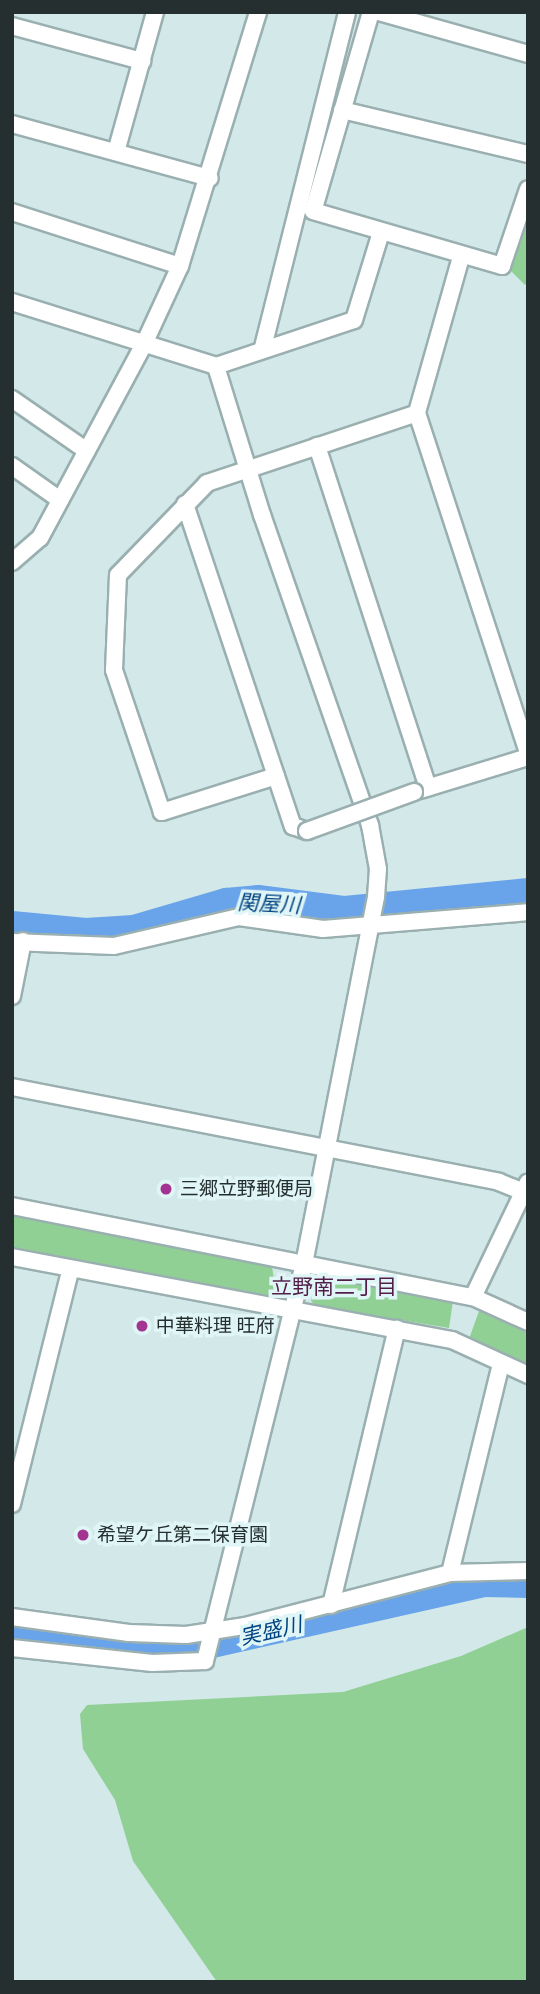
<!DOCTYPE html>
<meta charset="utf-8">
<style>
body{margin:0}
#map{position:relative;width:540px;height:1994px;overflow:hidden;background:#d2e8e9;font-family:"Fira Sans Condensed","Noto Sans JP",sans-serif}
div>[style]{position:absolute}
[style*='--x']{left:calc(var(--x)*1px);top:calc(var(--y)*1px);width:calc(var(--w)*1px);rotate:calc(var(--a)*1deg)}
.green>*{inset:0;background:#91d095}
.river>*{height:28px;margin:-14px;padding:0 14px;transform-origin:14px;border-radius:14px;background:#69a3ea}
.roads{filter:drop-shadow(2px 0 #9aafb0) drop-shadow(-2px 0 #9aafb0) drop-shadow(0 2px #9aafb0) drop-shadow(0 -2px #9aafb0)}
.minor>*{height:16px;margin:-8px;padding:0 8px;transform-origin:8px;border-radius:8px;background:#fff}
.bridges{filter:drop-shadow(2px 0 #9aafb0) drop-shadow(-2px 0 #9aafb0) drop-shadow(0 2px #9aafb0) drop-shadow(0 -2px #9aafb0)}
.minor-bridge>*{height:16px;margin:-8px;padding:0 8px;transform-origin:8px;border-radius:8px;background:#fff}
.dots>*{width:19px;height:19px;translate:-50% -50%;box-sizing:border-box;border:4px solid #dff5f6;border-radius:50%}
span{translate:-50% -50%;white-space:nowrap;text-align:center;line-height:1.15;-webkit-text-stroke:7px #dff5f6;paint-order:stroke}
.poi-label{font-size:19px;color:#262f2f}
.left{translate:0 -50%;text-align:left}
.water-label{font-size:21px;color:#00417f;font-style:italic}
.neighbourhood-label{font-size:21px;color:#531d49}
.frame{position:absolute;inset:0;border:14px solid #262f2f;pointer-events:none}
</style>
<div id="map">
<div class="green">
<div style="clip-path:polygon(528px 223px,528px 282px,525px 285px,510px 270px)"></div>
<div style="clip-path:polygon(12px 1214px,272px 1267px,277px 1297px,12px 1247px)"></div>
<div style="clip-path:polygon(323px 1277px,453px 1301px,449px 1328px,316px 1306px,311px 1301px,316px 1283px)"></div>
<div style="clip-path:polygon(479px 1311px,528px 1333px,528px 1366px,469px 1339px)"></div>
<div style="clip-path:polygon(528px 1627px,528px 1982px,217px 1982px,133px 1861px,115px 1800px,83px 1749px,80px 1714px,87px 1705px,343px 1692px,461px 1656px)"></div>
</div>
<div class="river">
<div style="--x:12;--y:925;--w:74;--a:5.4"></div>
<div style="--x:86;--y:932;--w:48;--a:-3.6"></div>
<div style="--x:134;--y:929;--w:96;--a:-16.4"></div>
<div style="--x:226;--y:902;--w:32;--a:-5"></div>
<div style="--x:258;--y:899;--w:88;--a:7.2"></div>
<div style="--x:345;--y:910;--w:184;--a:-5.6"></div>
<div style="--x:12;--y:1633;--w:183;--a:4.7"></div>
<div style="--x:194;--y:1648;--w:297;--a:-12.6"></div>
<div style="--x:484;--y:1583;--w:44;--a:1.3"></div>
</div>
<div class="roads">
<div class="minor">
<div style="--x:371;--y:12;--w:207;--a:106.2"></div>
<div style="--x:313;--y:211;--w:197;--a:16.2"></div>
<div style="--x:502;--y:266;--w:81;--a:-71.3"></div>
<div style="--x:379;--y:12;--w:155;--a:15.7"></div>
<div style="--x:12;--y:26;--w:135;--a:15.1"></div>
<div style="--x:342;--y:110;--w:191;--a:13.3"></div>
<div style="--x:12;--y:124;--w:205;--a:15.3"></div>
<div style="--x:116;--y:152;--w:145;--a:-74.4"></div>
<div style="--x:12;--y:212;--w:176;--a:17.8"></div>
<div style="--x:461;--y:257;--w:162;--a:105.8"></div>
<div style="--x:417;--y:413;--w:357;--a:71.9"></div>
<div style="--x:12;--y:302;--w:214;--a:17.4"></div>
<div style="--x:216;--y:366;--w:145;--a:-18.4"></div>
<div style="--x:354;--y:320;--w:92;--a:-72.9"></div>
<div style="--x:263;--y:347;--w:345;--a:-75.9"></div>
<div style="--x:12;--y:399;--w:91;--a:34.7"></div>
<div style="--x:317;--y:446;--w:359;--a:72"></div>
<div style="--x:12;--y:466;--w:59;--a:35.3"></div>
<div style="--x:185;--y:504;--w:340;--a:71.5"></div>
<div style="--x:293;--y:826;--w:15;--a:20"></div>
<div style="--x:12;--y:562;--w:37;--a:-41"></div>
<div style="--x:40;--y:538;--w:220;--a:-61.8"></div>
<div style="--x:144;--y:344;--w:86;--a:-65.2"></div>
<div style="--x:180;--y:266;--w:266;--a:-72.9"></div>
<div style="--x:276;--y:776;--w:120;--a:162.5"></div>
<div style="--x:162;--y:812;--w:150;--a:-108.7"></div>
<div style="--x:114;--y:670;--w:95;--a:-87.6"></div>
<div style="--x:118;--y:575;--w:128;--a:-45.9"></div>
<div style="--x:207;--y:483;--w:221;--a:-18.4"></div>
<div style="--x:420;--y:790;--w:113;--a:-17"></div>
<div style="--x:12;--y:942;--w:102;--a:2.2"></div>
<div style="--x:114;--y:946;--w:128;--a:-13.1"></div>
<div style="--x:239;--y:917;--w:85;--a:8.1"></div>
<div style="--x:323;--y:929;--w:206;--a:-4.7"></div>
<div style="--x:12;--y:996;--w:56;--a:-78.7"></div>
<div style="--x:12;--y:1087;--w:496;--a:11"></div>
<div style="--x:499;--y:1182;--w:31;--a:22"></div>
<div style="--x:12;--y:1206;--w:470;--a:11.2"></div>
<div style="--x:473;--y:1297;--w:60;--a:24.4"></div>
<div style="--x:12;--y:1257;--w:448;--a:10.7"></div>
<div style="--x:452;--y:1340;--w:84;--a:24.7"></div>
<div style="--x:473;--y:1297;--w:127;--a:-64.4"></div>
<div style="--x:12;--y:1504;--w:240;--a:-76"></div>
<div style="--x:450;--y:1573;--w:216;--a:-76.3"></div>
<div style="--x:331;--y:1605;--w:284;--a:-76.6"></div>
<div style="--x:12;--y:1617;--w:118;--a:7.8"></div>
<div style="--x:129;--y:1633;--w:57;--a:2"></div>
<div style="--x:186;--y:1635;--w:60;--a:-8.7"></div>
<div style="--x:245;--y:1626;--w:212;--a:-14.5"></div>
<div style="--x:450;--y:1573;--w:78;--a:-1.5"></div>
<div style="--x:12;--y:1648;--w:141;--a:6.1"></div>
<div style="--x:152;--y:1663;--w:53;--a:-2.2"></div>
<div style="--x:205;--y:1661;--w:409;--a:-76"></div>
<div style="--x:304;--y:1264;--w:374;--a:-78.9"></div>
<div style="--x:376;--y:897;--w:28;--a:-86"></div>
<div style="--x:378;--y:869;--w:45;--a:-100.3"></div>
<div style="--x:370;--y:825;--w:328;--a:-109.2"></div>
<div style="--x:262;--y:515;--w:156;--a:-107.2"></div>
</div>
</div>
<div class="bridges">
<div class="minor-bridge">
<div style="--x:307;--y:831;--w:114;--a:-20"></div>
</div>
</div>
<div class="dots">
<div style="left:166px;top:1189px;background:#a33491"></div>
<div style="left:142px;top:1326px;background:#a33491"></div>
<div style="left:83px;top:1535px;background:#a33491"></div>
</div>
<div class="poi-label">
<span class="left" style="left:180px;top:1189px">三郷立野郵便局</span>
<span class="left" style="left:156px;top:1326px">中華料理 旺府</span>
<span class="left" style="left:97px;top:1535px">希望ケ丘第二保育園</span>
</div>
<div class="water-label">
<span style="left:269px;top:904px;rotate:3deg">関屋川</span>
<span style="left:271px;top:1631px;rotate:-13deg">実盛川</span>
</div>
<div class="neighbourhood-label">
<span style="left:334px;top:1287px">立野南二丁目</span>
</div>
<div class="frame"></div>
</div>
